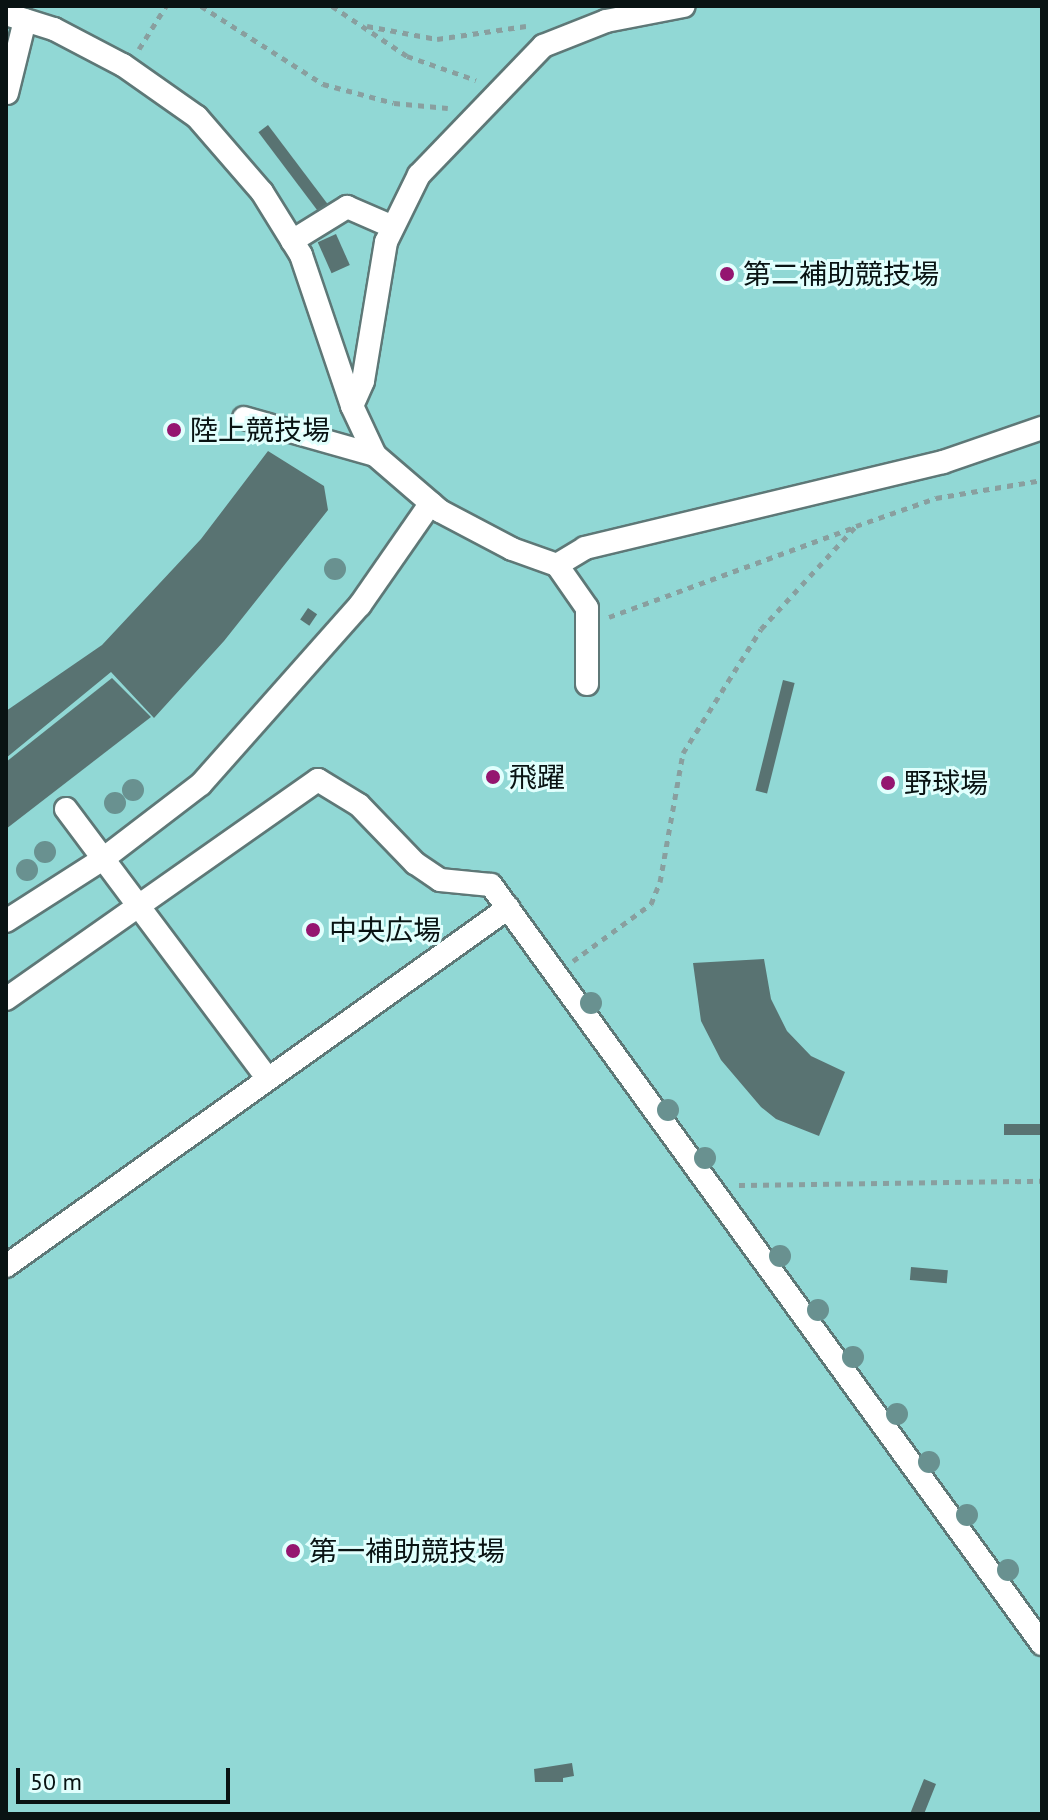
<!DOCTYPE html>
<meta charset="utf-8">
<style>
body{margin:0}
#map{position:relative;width:1048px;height:1820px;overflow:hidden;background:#d4f1f0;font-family:"PT Sans","Noto Sans JP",sans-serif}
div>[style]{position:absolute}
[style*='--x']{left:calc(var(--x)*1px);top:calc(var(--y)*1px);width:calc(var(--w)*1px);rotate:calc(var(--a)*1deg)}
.green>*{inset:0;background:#91d8d5;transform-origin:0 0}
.building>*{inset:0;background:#597372;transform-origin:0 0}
.path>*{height:5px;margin-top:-2.5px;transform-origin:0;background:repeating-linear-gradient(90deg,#899f9f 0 6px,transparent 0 12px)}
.roads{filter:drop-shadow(2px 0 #5e7877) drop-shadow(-2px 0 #5e7877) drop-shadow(0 2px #5e7877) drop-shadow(0 -2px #5e7877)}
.pedestrian>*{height:22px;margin:-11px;padding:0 11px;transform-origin:11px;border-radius:11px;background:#fff}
.trees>*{width:22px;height:22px;margin:-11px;border-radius:50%;background:#699190}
.dots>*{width:22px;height:22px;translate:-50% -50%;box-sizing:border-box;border:4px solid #e1fffd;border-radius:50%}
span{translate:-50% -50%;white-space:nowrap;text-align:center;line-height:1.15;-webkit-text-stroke:6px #e1fffd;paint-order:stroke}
.poi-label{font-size:28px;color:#091313}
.left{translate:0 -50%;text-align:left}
.frame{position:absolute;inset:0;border:8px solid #091313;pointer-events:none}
.scale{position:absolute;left:16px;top:1768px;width:214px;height:36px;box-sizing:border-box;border:4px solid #091313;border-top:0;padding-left:10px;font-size:24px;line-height:28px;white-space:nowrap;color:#091313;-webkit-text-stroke:6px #e1fffd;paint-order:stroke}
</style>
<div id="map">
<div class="green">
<div style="left:6px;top:6px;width:1036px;height:1808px"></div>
</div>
<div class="building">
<div style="left:268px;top:125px;width:100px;height:12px;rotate:53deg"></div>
<div style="left:336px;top:234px;width:34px;height:20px;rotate:66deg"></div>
<div style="clip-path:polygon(268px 451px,324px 486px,328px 510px,224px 641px,154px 718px,111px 672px,6px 758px,6px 711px,102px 645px,201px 539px)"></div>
<div style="left:308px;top:608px;width:11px;height:14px;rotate:34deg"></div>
<div style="clip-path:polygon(112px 678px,151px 717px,6px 829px,6px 762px)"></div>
<div style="left:783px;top:680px;width:12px;height:114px;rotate:14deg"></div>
<div style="clip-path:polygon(764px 959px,771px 999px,787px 1031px,811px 1056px,845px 1072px,819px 1136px,776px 1119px,761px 1107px,721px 1060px,701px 1021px,693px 963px)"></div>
<div style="left:1004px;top:1124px;width:38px;height:11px"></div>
<div style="left:911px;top:1267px;width:37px;height:13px;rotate:5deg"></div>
<div style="clip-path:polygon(572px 1763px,574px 1776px,563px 1778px,563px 1782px,535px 1782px,534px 1769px)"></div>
<div style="clip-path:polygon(924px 1779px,936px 1784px,924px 1814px,910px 1814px)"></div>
</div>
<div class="path">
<div style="--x:201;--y:6;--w:145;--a:32.6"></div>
<div style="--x:323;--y:84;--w:73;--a:15"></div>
<div style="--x:394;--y:103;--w:54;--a:5.3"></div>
<div style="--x:332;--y:6;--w:90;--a:33.7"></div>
<div style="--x:407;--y:56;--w:73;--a:19.2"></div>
<div style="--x:367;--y:26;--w:71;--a:10.5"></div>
<div style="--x:437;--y:39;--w:90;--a:-8.3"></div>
<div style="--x:139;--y:49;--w:51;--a:-57.9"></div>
<div style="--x:609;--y:617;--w:262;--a:-20.1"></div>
<div style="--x:573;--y:961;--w:97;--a:-36.2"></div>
<div style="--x:651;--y:904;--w:24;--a:-68"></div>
<div style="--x:660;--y:882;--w:131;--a:-79.9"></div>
<div style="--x:683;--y:753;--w:146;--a:-57.8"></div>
<div style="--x:761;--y:629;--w:140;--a:-47.3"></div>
<div style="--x:856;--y:526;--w:85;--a:-19.3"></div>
<div style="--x:936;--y:498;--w:108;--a:-9.6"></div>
<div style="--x:739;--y:1185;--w:303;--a:-0.8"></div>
</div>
<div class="roads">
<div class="pedestrian">
<div style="--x:6;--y:14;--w:50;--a:17.4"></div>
<div style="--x:54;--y:29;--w:78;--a:27.6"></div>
<div style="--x:123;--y:65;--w:90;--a:35.1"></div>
<div style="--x:197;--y:117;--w:99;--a:49.1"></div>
<div style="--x:262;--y:192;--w:74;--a:58.2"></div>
<div style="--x:301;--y:255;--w:159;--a:71.3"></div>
<div style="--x:352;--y:406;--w:54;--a:64.9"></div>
<div style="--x:375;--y:455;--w:86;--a:40.7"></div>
<div style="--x:440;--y:511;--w:81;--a:27.8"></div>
<div style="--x:512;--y:549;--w:48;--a:19.6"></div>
<div style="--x:557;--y:565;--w:52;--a:55.1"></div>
<div style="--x:587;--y:608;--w:76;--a:90"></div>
<div style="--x:7;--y:93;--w:75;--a:-76.1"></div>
<div style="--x:292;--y:241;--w:65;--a:-31.7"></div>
<div style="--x:347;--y:207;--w:48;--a:23.4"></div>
<div style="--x:352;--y:406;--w:27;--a:-66"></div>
<div style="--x:363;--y:381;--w:141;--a:-80.6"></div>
<div style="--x:386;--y:242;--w:75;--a:-63.8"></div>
<div style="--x:419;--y:175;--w:179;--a:-46.1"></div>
<div style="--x:543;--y:46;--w:68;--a:-21.6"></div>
<div style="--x:606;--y:21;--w:79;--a:-10.9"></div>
<div style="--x:244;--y:418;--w:136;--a:15.8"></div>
<div style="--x:557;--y:565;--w:33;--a:-31"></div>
<div style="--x:585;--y:548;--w:368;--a:-13.5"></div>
<div style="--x:943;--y:462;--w:105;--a:-19"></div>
<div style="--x:66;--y:809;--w:337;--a:53.2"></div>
<div style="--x:6;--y:921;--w:115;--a:-32.6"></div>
<div style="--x:103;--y:859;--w:123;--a:-37.4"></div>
<div style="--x:201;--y:784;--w:239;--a:-48.4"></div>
<div style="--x:360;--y:605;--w:124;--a:-55.2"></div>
<div style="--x:6;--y:999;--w:381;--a:-35.1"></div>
<div style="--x:318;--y:780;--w:48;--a:31.4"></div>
<div style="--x:359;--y:805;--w:81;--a:46"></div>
<div style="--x:415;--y:863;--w:30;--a:34"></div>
<div style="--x:440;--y:880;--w:51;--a:5.6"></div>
<div style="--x:491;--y:885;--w:938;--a:54.02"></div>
<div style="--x:6;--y:1266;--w:617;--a:-35.49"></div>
</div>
</div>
<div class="trees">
<div style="left:335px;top:569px"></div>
<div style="left:133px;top:790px"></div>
<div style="left:115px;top:803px"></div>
<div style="left:45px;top:852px"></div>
<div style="left:27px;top:870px"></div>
<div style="left:591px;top:1003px"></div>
<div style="left:668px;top:1110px"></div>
<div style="left:705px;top:1158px"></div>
<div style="left:780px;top:1256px"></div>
<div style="left:818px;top:1310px"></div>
<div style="left:853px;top:1357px"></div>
<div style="left:897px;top:1414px"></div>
<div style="left:929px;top:1462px"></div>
<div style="left:967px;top:1515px"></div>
<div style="left:1008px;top:1570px"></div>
</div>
<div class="dots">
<div style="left:727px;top:274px;background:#941670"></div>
<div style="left:174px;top:430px;background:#941670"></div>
<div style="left:493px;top:777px;background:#941670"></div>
<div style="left:888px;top:783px;background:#941670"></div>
<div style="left:313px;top:930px;background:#941670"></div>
<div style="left:293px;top:1551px;background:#941670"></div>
</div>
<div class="poi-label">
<span class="left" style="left:743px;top:274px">第二補助競技場</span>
<span class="left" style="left:190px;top:430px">陸上競技場</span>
<span class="left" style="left:509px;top:777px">飛躍</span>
<span class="left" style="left:904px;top:783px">野球場</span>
<span class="left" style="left:329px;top:930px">中央広場</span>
<span class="left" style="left:309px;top:1551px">第一補助競技場</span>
</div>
<div class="frame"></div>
<div class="scale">50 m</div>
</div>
